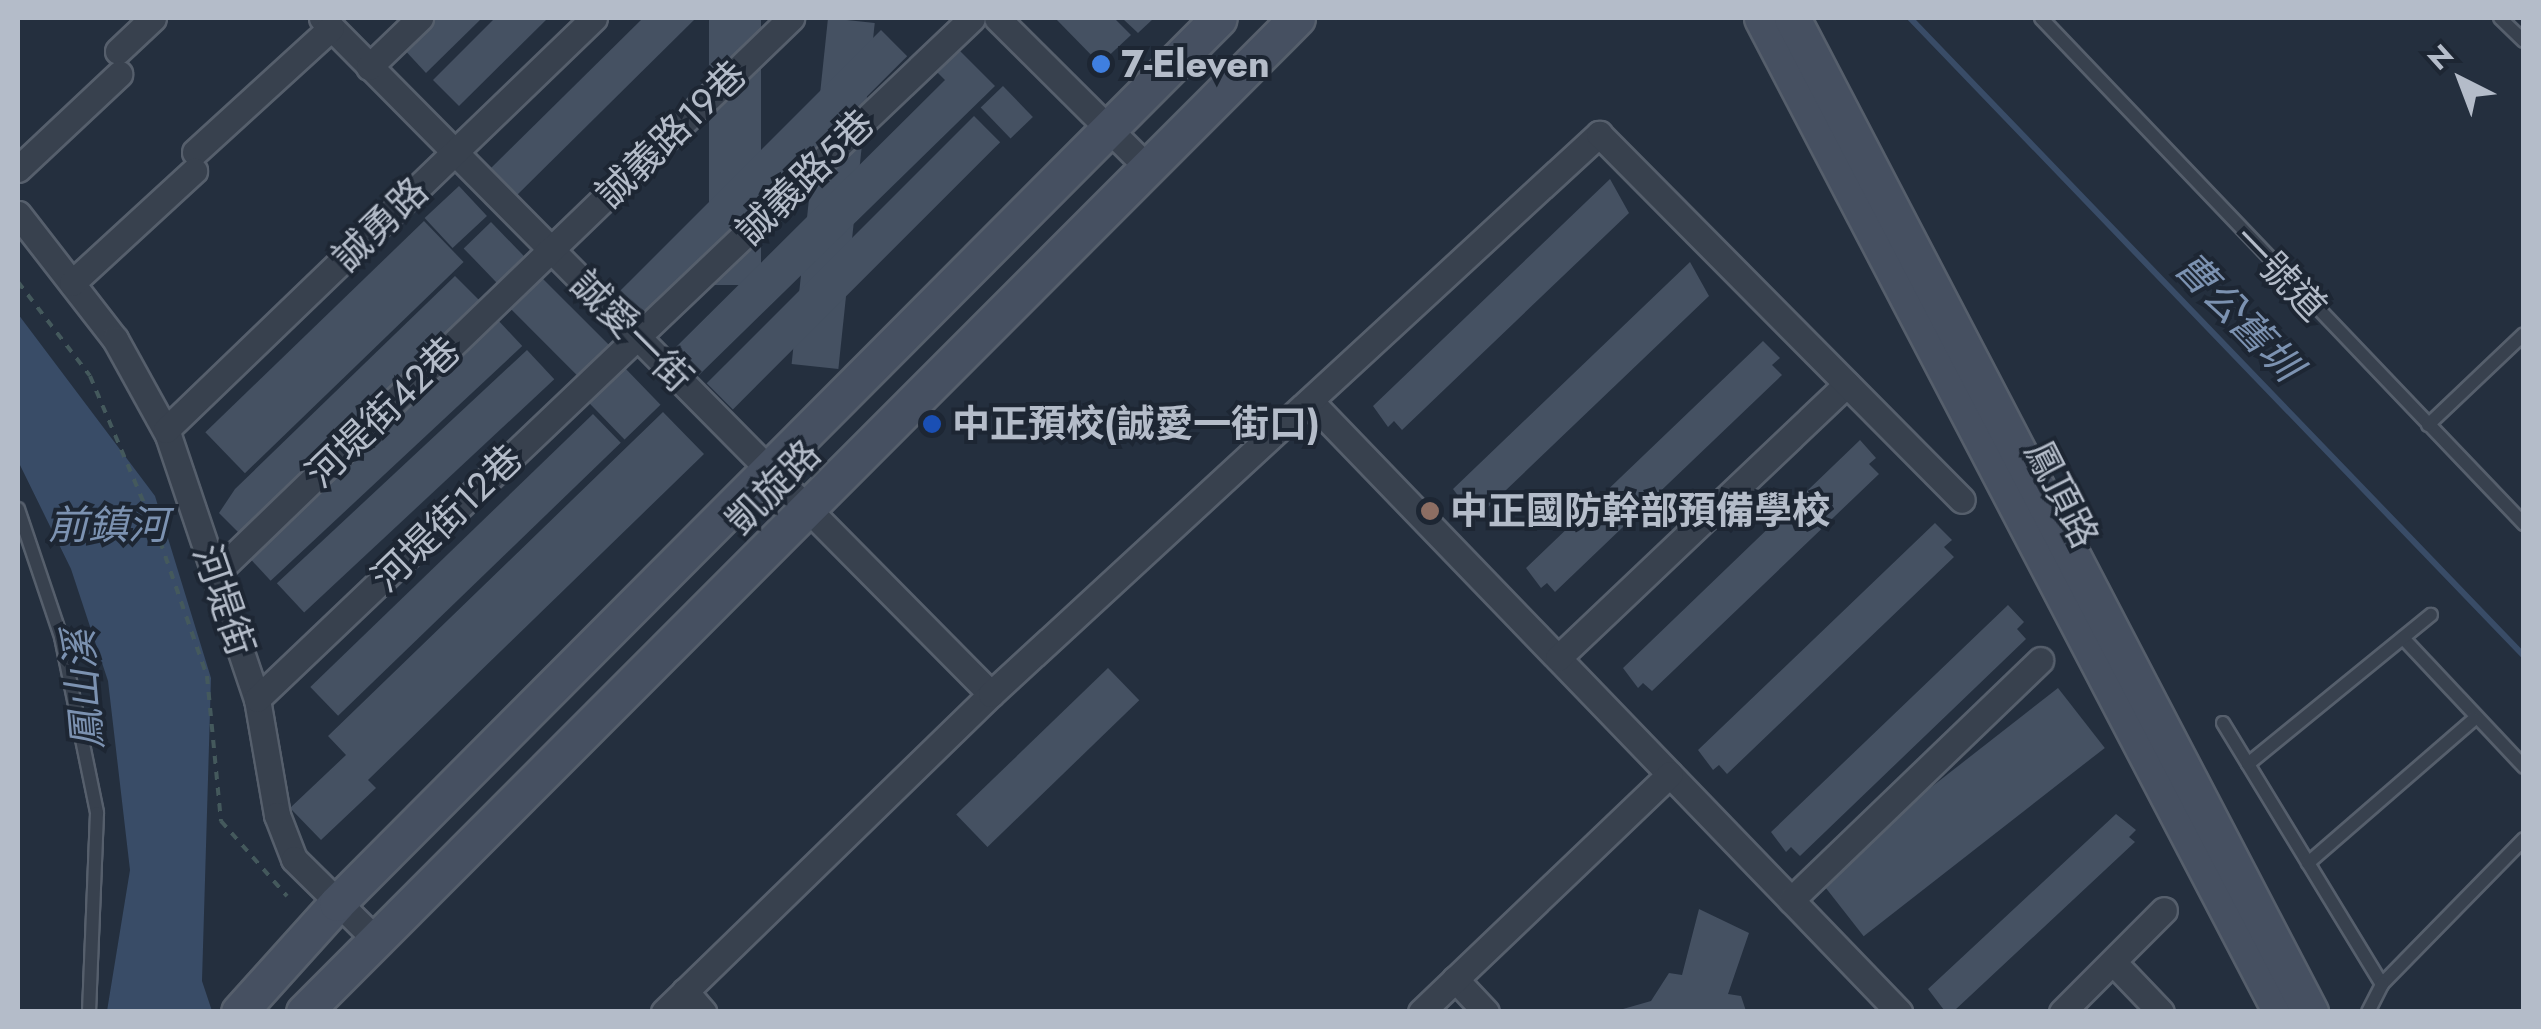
<!DOCTYPE html>
<meta charset="utf-8">
<style>
body{margin:0}
#map{position:relative;width:2541px;height:1029px;overflow:hidden;background:#242f3e;font-family:Jost,"Noto Sans TC",sans-serif}
div>[style]{position:absolute}
[style*='--x']{left:calc(var(--x)*1px);top:calc(var(--y)*1px);width:calc(var(--w)*1px);rotate:calc(var(--a)*1deg)}
.water>*{inset:0;background:#394c67}
.stream>*{height:6px;margin:-3px;padding:0 3px;transform-origin:3px;border-radius:3px;background:#394c67}
.building>*{inset:0;background:#455162;transform-origin:0 0}
.path>*{height:4px;margin-top:-2px;transform-origin:0;background:repeating-linear-gradient(90deg,#44595c 0 8px,transparent 0 16px)}
.roads{filter:drop-shadow(2px 0 #565f6c) drop-shadow(-2px 0 #565f6c) drop-shadow(0 2px #565f6c) drop-shadow(0 -2px #565f6c)}
.lane>*{height:12px;margin:-6px;padding:0 6px;transform-origin:6px;border-radius:6px;background:#38414e}
.street>*{height:25px;margin:-12.5px;padding:0 12.5px;transform-origin:12.5px;border-radius:12.5px;background:#38414e}
.secondary>*{height:35px;margin:-17.5px;padding:0 17.5px;transform-origin:17.5px;border-radius:17.5px;background:#465061}
.dots>*{width:28px;height:28px;translate:-50% -50%;box-sizing:border-box;border:5px solid #1d2633;border-radius:50%}
span{translate:-50% -50%;white-space:nowrap;text-align:center;line-height:1.15;-webkit-text-stroke:8px #1d2633;paint-order:stroke}
.poi-label{font-size:38px;color:#b4bcc9;font-weight:700}
.left{translate:0 -50%;text-align:left}
.street-label{font-size:38px;color:#b4bcc9}
.water-label{font-size:40px;color:#7c92b1;font-style:italic}
.frame{position:absolute;inset:0;border:20px solid #b4bcc9;pointer-events:none}
.north{position:absolute;left:2411px;top:30px;width:100px;height:100px;-webkit-text-stroke:8px #1d2633;paint-order:stroke;rotate:318deg;font-size:28px;font-weight:700;line-height:40px;text-align:center;color:#b4bcc9}
.north::after{content:'';display:block;margin:auto;width:35px;height:45px;background:#b4bcc9;clip-path:polygon(50% 0,100% 100%,50% 72%,0 100%)}
</style>
<div id="map">
<div class="water">
<div style="clip-path:polygon(18px 314px,155px 496px,211px 678px,202px 981px,212px 1011px,107px 1011px,130px 870px,108px 681px,71px 569px,18px 461px)"></div>
</div>
<div class="stream">
<div style="--x:1910;--y:18;--w:885;--a:46.1"></div>
</div>
<div class="building">
<div style="clip-path:polygon(430px 18px,482px 18px,426px 73px,401px 46px)"></div>
<div style="clip-path:polygon(495px 18px,548px 18px,459px 106px,433px 80px)"></div>
<div style="clip-path:polygon(643px 18px,696px 18px,513px 199px,487px 172px)"></div>
<div style="left:709px;top:18px;width:52px;height:267px"></div>
<div style="left:828px;top:18px;width:47px;height:348px;rotate:6deg"></div>
<div style="clip-path:polygon(1055px 18px,1114px 18px,1131px 35px,1100px 64px)"></div>
<div style="clip-path:polygon(1122px 18px,1154px 18px,1138px 33px)"></div>
<div style="left:881px;top:30px;width:37px;height:378px;rotate:45deg"></div>
<div style="clip-path:polygon(956px 47px,995px 86px,699px 375px,674px 349px,945px 80px,934px 69px)"></div>
<div style="left:1003px;top:86px;width:43px;height:31px;rotate:46deg"></div>
<div style="left:974px;top:116px;width:37px;height:378px;rotate:45deg"></div>
<div style="clip-path:polygon(1610px 179px,1629px 213px,1402px 430px,1394px 421px,1388px 427px,1373px 406px)"></div>
<div style="left:459px;top:186px;width:41px;height:47px;rotate:47deg"></div>
<div style="left:424px;top:221px;width:57px;height:304px;rotate:46deg"></div>
<div style="left:491px;top:222px;width:49px;height:38px;rotate:46deg"></div>
<div style="clip-path:polygon(1690px 262px,1709px 296px,1482px 513px,1474px 504px,1468px 509px,1453px 489px)"></div>
<div style="clip-path:polygon(455px 276px,482px 303px,241px 535px,219px 513px,235px 489px)"></div>
<div style="left:541px;top:277px;width:97px;height:44px;rotate:45deg"></div>
<div style="left:497px;top:319px;width:37px;height:344px;rotate:47deg"></div>
<div style="clip-path:polygon(1763px 341px,1780px 358px,1772px 365px,1782px 375px,1555px 592px,1547px 583px,1541px 588px,1526px 568px)"></div>
<div style="left:527px;top:350px;width:40px;height:342px;rotate:47deg"></div>
<div style="left:623px;top:366px;width:54px;height:50px;rotate:46deg"></div>
<div style="clip-path:polygon(663px 412px,704px 454px,368px 780px,376px 788px,321px 840px,290px 808px,346px 755px,328px 736px)"></div>
<div style="left:593px;top:414px;width:40px;height:393px;rotate:46deg"></div>
<div style="clip-path:polygon(1860px 440px,1876px 458px,1869px 464px,1879px 474px,1652px 691px,1643px 683px,1638px 688px,1623px 668px)"></div>
<div style="clip-path:polygon(1935px 523px,1952px 540px,1944px 547px,1954px 557px,1727px 774px,1719px 765px,1713px 770px,1698px 750px)"></div>
<div style="clip-path:polygon(2008px 605px,2024px 622px,2017px 629px,2026px 639px,1800px 856px,1791px 847px,1786px 852px,1771px 832px)"></div>
<div style="left:1108px;top:668px;width:45px;height:211px;rotate:46deg"></div>
<div style="left:2058px;top:688px;width:76px;height:306px;rotate:52deg"></div>
<div style="clip-path:polygon(2116px 814px,2136px 830px,2129px 837px,2135px 842px,1955px 1010px,1944px 1010px,1928px 989px)"></div>
<div style="clip-path:polygon(1699px 909px,1749px 933px,1728px 994px,1741px 996px,1746px 1011px,1616px 1011px,1651px 1001px,1669px 973px,1682px 975px)"></div>
</div>
<div class="path">
<div style="--x:18;--y:282;--w:118;--a:52.5"></div>
<div style="--x:90;--y:376;--w:179;--a:67"></div>
<div style="--x:160;--y:541;--w:143;--a:70.8"></div>
<div style="--x:207;--y:676;--w:146;--a:84.5"></div>
<div style="--x:221;--y:821;--w:100;--a:48.7"></div>
</div>
<div class="roads">
<div class="lane">
<div style="--x:2041;--y:18;--w:700;--a:46.33"></div>
<div style="--x:2500;--y:18;--w:33;--a:44"></div>
<div style="--x:2428;--y:425;--w:132;--a:-43.5"></div>
<div style="--x:18;--y:509;--w:135;--a:71.4"></div>
<div style="--x:61;--y:637;--w:180;--a:78.4"></div>
<div style="--x:97;--y:813;--w:199;--a:92.3"></div>
<div style="--x:2403;--y:638;--w:177;--a:46.8"></div>
<div style="--x:2223;--y:723;--w:306;--a:58.7"></div>
<div style="--x:2382;--y:984;--w:203;--a:-45.6"></div>
<div style="--x:2248;--y:764;--w:236;--a:-39.2"></div>
<div style="--x:2308;--y:863;--w:220;--a:-40.9"></div>
<div style="--x:2368;--y:1012;--w:31;--a:-63"></div>
</div>
<div class="street">
<div style="--x:322;--y:18;--w:951;--a:45.3"></div>
<div style="--x:997;--y:18;--w:209;--a:44.8"></div>
<div style="--x:118;--y:51;--w:48;--a:-43.3"></div>
<div style="--x:369;--y:67;--w:71;--a:-43.9"></div>
<div style="--x:195;--y:152;--w:184;--a:-42.4"></div>
<div style="--x:18;--y:169;--w:139;--a:-43.2"></div>
<div style="--x:18;--y:214;--w:158;--a:52.2"></div>
<div style="--x:115;--y:339;--w:110;--a:61.1"></div>
<div style="--x:168;--y:435;--w:279;--a:71.4"></div>
<div style="--x:257;--y:699;--w:118;--a:80.2"></div>
<div style="--x:277;--y:815;--w:47;--a:68.9"></div>
<div style="--x:294;--y:859;--w:114;--a:44.6"></div>
<div style="--x:72;--y:283;--w:166;--a:-42.6"></div>
<div style="--x:1310;--y:401;--w:849;--a:46.05"></div>
<div style="--x:166;--y:430;--w:594;--a:-43.91"></div>
<div style="--x:215;--y:574;--w:801;--a:-43.99"></div>
<div style="--x:1558;--y:658;--w:398;--a:-43.5"></div>
<div style="--x:257;--y:699;--w:987;--a:-43.6"></div>
<div style="--x:1791;--y:900;--w:346;--a:-43.9"></div>
<div style="--x:2113;--y:962;--w:69;--a:46.2"></div>
<div style="--x:1455;--y:979;--w:45;--a:46.8"></div>
<div style="--x:685;--y:991;--w:28;--a:49"></div>
<div style="--x:664;--y:1012;--w:456;--a:-44.2"></div>
<div style="--x:991;--y:694;--w:827;--a:-42.65"></div>
<div style="--x:1599;--y:134;--w:515;--a:45.24"></div>
<div style="--x:1421;--y:1012;--w:344;--a:-43.7"></div>
<div style="--x:2062;--y:1012;--w:144;--a:-45"></div>
</div>
<div class="secondary">
<div style="--x:1762;--y:18;--w:1121;--a:62.43"></div>
<div style="--x:1792;--y:18;--w:1121;--a:62.47"></div>
<div style="--x:239;--y:1012;--w:147;--a:-48"></div>
<div style="--x:337;--y:903;--w:1249;--a:-45.1"></div>
<div style="--x:304;--y:1012;--w:1405;--a:-45.03"></div>
</div>
</div>
<div class="dots">
<div style="left:1101px;top:64px;background:#3f7fe0"></div>
<div style="left:932px;top:424px;background:#1a4fb4"></div>
<div style="left:1430px;top:511px;background:#8d6e63"></div>
</div>
<div class="poi-label">
<span class="left" style="left:1121px;top:64px">7-Eleven</span>
<span class="left" style="left:952px;top:424px">中正預校(誠愛一街口)</span>
<span class="left" style="left:1450px;top:511px">中正國防幹部預備學校</span>
</div>
<div class="street-label">
<span style="left:671px;top:134px;rotate:-44deg">誠義路19巷</span>
<span style="left:805px;top:177px;rotate:-44deg">誠義路5巷</span>
<span style="left:380px;top:224px;rotate:-44deg">誠勇路</span>
<span style="left:2280px;top:273px;rotate:46deg">一號道</span>
<span style="left:632px;top:331px;rotate:45deg">誠愛一街</span>
<span style="left:383px;top:412px;rotate:-44deg">河堤街42巷</span>
<span style="left:773px;top:487px;rotate:-45deg">凱旋路</span>
<span style="left:2062px;top:494px;rotate:63deg">鳳頂路</span>
<span style="left:447px;top:518px;rotate:-44deg">河堤街12巷</span>
<span style="left:224px;top:600px;rotate:71deg">河堤街</span>
</div>
<div class="water-label">
<span style="left:2238px;top:316px;rotate:46deg">曹公舊圳</span>
<span style="left:108px;top:525px">前鎮河</span>
<span style="left:83px;top:690px;rotate:-95deg">鳳山溪</span>
</div>
<div class="frame"></div>
<div class="north">N</div>
</div>
